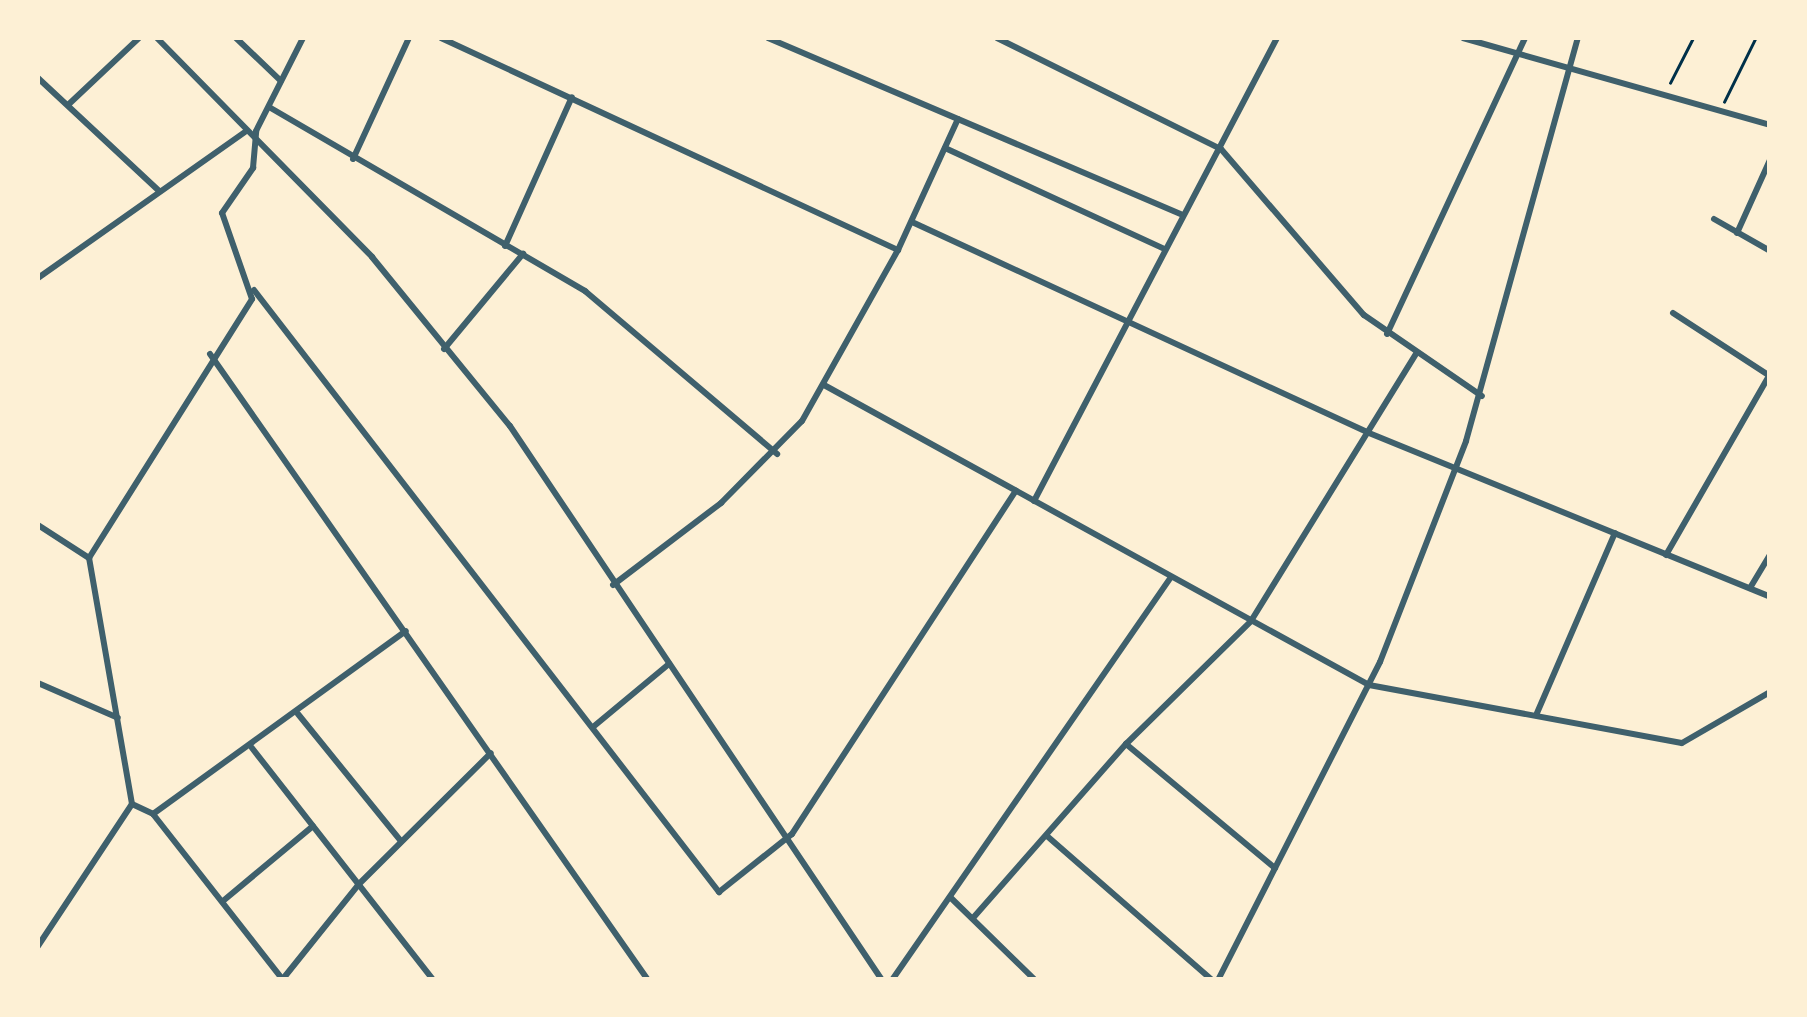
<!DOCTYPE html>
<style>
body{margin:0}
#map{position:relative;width:1807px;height:1017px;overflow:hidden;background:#fdf0d5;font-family:"Fira Sans",sans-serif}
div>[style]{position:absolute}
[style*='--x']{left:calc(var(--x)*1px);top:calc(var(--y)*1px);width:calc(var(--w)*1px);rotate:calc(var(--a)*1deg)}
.path>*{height:2.5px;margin:-1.25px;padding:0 1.25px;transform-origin:1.25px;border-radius:1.25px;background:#003049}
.minor>*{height:6px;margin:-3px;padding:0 3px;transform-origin:3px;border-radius:3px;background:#3f606c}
span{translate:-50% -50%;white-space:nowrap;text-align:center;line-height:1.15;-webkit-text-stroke:8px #fdf0d5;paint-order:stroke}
.frame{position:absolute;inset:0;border:40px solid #fdf0d5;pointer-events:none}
</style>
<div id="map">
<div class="path">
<div style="--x:1670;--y:83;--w:51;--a:-62.9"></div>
<div style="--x:1724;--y:102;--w:70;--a:-63.8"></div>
</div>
<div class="minor">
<div style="--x:157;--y:38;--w:307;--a:45.5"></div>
<div style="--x:372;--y:257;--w:218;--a:50.8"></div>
<div style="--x:510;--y:426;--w:667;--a:56.12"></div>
<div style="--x:236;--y:38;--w:62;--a:43.7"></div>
<div style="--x:441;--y:38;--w:504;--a:24.89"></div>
<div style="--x:768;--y:38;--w:451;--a:23.1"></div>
<div style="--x:997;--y:38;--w:250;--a:26.4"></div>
<div style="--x:1221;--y:149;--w:219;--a:49.3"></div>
<div style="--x:1364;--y:315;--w:143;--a:34.5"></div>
<div style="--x:1463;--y:38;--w:319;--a:15.8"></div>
<div style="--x:38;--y:78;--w:166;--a:43"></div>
<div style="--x:69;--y:104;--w:96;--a:-43.3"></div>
<div style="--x:269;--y:107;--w:366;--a:30.2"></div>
<div style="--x:585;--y:291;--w:252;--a:40.3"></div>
<div style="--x:945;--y:148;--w:242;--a:24.7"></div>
<div style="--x:353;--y:159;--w:133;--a:-65.2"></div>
<div style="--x:1714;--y:219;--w:64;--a:29.7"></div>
<div style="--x:912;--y:222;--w:503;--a:24.78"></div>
<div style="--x:1369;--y:433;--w:433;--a:22.2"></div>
<div style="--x:1737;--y:233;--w:80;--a:-65.7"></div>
<div style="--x:505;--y:246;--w:163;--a:-65.8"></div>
<div style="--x:38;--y:278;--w:253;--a:-35.2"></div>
<div style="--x:254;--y:290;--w:761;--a:52.32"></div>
<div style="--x:719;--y:892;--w:93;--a:-38.5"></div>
<div style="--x:792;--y:834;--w:410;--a:-56.9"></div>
<div style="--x:1673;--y:313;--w:116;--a:33"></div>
<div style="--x:1387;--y:334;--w:327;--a:-65"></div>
<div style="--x:444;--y:349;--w:124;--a:-50.3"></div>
<div style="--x:210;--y:354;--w:764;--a:55.02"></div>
<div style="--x:824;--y:385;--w:622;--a:28.83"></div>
<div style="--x:1369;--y:685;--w:318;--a:10.5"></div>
<div style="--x:1682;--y:743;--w:102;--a:-30.1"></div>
<div style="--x:1034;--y:501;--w:523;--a:-62.31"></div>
<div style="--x:38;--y:525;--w:61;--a:32.9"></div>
<div style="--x:1666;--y:555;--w:207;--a:-60.1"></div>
<div style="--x:613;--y:585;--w:136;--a:-37.2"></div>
<div style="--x:721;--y:503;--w:115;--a:-45.4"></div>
<div style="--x:802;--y:421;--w:196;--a:-60.7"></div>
<div style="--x:898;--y:250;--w:144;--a:-65.4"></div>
<div style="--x:1750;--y:588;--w:39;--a:-59"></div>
<div style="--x:38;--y:683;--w:87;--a:23.6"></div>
<div style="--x:1537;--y:713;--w:196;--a:-66.6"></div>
<div style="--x:298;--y:714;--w:162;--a:51"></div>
<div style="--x:593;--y:727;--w:99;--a:-39.7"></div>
<div style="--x:1126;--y:744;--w:194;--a:39.8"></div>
<div style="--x:252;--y:748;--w:294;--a:52"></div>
<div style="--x:132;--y:804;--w:23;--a:25"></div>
<div style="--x:153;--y:814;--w:312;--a:-35.9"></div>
<div style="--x:153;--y:814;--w:211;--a:51.9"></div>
<div style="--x:1047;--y:836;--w:219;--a:41.1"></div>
<div style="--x:950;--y:897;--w:119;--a:44.3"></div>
<div style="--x:223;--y:901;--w:117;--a:-39.8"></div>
<div style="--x:973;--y:918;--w:232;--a:-48.7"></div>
<div style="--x:1126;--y:744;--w:175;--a:-44.5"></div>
<div style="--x:1251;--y:621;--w:316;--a:-58.3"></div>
<div style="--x:38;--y:946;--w:170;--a:-56.5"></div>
<div style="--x:132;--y:804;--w:250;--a:-99.9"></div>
<div style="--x:89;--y:558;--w:306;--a:-57.8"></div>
<div style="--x:252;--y:299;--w:91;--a:-109.2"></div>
<div style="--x:222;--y:213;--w:55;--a:-55.4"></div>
<div style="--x:253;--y:168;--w:37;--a:-85"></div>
<div style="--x:256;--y:131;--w:104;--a:-63.2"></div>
<div style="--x:282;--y:980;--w:122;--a:-51.3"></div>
<div style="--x:358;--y:885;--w:187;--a:-44.8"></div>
<div style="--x:892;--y:980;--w:490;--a:-55.3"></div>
<div style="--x:1218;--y:980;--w:357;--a:-63"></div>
<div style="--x:1380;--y:662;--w:237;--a:-68.7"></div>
<div style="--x:1466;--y:441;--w:418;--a:-74.5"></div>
</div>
<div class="frame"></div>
</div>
